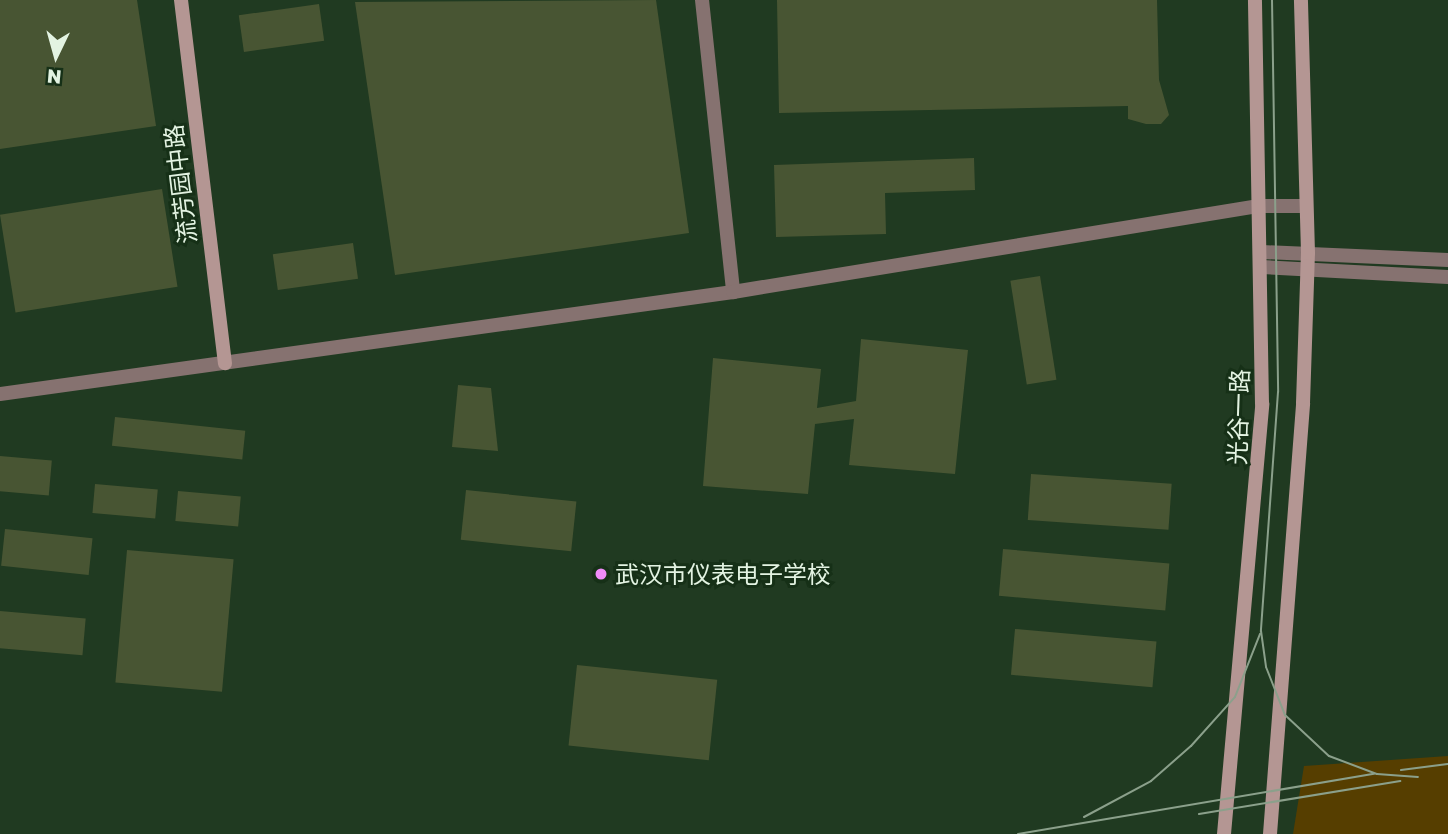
<!DOCTYPE html>
<meta charset="utf-8">
<style>
body{margin:0}
#map{position:relative;width:1448px;height:834px;overflow:hidden;background:#203a21;font-family:"Golos Text","Noto Sans SC",sans-serif}
div>[style]{position:absolute}
[style*='--x']{left:calc(var(--x)*1px);top:calc(var(--y)*1px);width:calc(var(--w)*1px);rotate:calc(var(--a)*1deg)}
.green>*{inset:0;background:#563e00}
.building>*{inset:0;background:#485533;transform-origin:0 0}
.minor>*{height:14px;margin:-7px;padding:0 7px;transform-origin:7px;border-radius:7px;background:#867270}
.tertiary>*{height:14px;margin:-7px;padding:0 7px;transform-origin:7px;border-radius:7px;background:#867270}
.secondary>*{height:14px;margin:-7px;padding:0 7px;transform-origin:7px;border-radius:7px;background:#b49693}
.tram>*{height:2px;margin:-1px;padding:0 1px;transform-origin:1px;border-radius:1px;background:#8ba08b}
.dots>*{width:19px;height:19px;translate:-50% -50%;box-sizing:border-box;border:4px solid #163017;border-radius:50%}
span{translate:-50% -50%;white-space:nowrap;text-align:center;line-height:1.15;-webkit-text-stroke:6px #163017;paint-order:stroke}
.street-label{font-size:24px;color:#e3f3e2}
.poi-label{font-size:24px;color:#e3f3e2}
.left{translate:0 -50%;text-align:left}
.north{position:absolute;left:21px;top:21px;width:70px;height:70px;-webkit-text-stroke:5px #163017;paint-order:stroke;rotate:185deg;font-size:19px;font-weight:700;line-height:28px;text-align:center;color:#e3f3e2}
.north::after{content:'';display:block;margin:auto;width:24px;height:32px;background:#e3f3e2;clip-path:polygon(50% 0,100% 100%,50% 72%,0 100%)}
</style>
<div id="map">
<div class="green">
<div style="clip-path:polygon(1448px 756px,1448px 834px,1293px 834px,1304px 766px)"></div>
</div>
<div class="building">
<div style="clip-path:polygon(0 0,137px 0,156px 126px,0 149px)"></div>
<div style="clip-path:polygon(656px 0,689px 233px,395px 275px,355px 2px)"></div>
<div style="clip-path:polygon(777px 0,1157px 0,1159px 80px,1169px 115px,1161px 124px,1146px 124px,1128px 119px,1128px 106px,779px 113px)"></div>
<div style="left:319px;top:4px;width:37px;height:81px;rotate:82deg"></div>
<div style="clip-path:polygon(974px 158px,975px 190px,885px 193px,886px 234px,776px 237px,774px 165px)"></div>
<div style="left:162px;top:189px;width:99px;height:164px;rotate:81deg"></div>
<div style="left:353px;top:243px;width:36px;height:81px;rotate:82deg"></div>
<div style="left:1040px;top:276px;width:105px;height:30px;rotate:81deg"></div>
<div style="clip-path:polygon(861px 339px,968px 350px,955px 474px,849px 465px,854px 419px,815px 424px,808px 494px,703px 486px,713px 358px,821px 369px,817px 408px,856px 401px)"></div>
<div style="clip-path:polygon(458px 385px,491px 388px,498px 451px,452px 447px)"></div>
<div style="left:115px;top:417px;width:131px;height:29px;rotate:6deg"></div>
<div style="left:0;top:456px;width:52px;height:35px;rotate:5deg"></div>
<div style="left:1031px;top:474px;width:141px;height:46px;rotate:4deg"></div>
<div style="left:95px;top:484px;width:63px;height:29px;rotate:5deg"></div>
<div style="left:466px;top:490px;width:111px;height:50px;rotate:6deg"></div>
<div style="left:178px;top:491px;width:63px;height:30px;rotate:5deg"></div>
<div style="left:5px;top:529px;width:88px;height:37px;rotate:6deg"></div>
<div style="left:1003px;top:549px;width:167px;height:47px;rotate:5deg"></div>
<div style="left:127px;top:550px;width:107px;height:133px;rotate:5deg"></div>
<div style="left:0;top:611px;width:86px;height:37px;rotate:5deg"></div>
<div style="left:1015px;top:629px;width:142px;height:46px;rotate:5deg"></div>
<div style="left:577px;top:665px;width:141px;height:81px;rotate:6deg"></div>
</div>
<div class="minor">
<div style="--x:1262;--y:252;--w:186;--a:2.5"></div>
<div style="--x:1262;--y:267;--w:186;--a:3.1"></div>
</div>
<div class="tertiary">
<div style="--x:702;--y:0;--w:294;--a:83.9"></div>
<div style="--x:0;--y:394;--w:740;--a:-7.92"></div>
<div style="--x:733;--y:292;--w:533;--a:-9.29"></div>
<div style="--x:1259;--y:206;--w:46;--a:0"></div>
</div>
<div class="secondary">
<div style="--x:181;--y:0;--w:366;--a:83.1"></div>
<div style="--x:1224;--y:834;--w:432;--a:-84.9"></div>
<div style="--x:1262;--y:404;--w:404;--a:-91"></div>
<div style="--x:1270;--y:834;--w:432;--a:-85.6"></div>
<div style="--x:1303;--y:403;--w:150;--a:-88.1"></div>
<div style="--x:1308;--y:253;--w:253;--a:-91.6"></div>
</div>
<div class="tram">
<div style="--x:1272;--y:0;--w:392;--a:89.1"></div>
<div style="--x:1278;--y:392;--w:240;--a:94.1"></div>
<div style="--x:1261;--y:631;--w:36;--a:82"></div>
<div style="--x:1266;--y:667;--w:52;--a:68.4"></div>
<div style="--x:1285;--y:715;--w:60;--a:43"></div>
<div style="--x:1329;--y:756;--w:51;--a:20.6"></div>
<div style="--x:1377;--y:774;--w:41;--a:4.2"></div>
<div style="--x:1401;--y:770;--w:47;--a:-7.3"></div>
<div style="--x:1199;--y:814;--w:204;--a:-9.3"></div>
<div style="--x:1084;--y:817;--w:76;--a:-28.2"></div>
<div style="--x:1151;--y:781;--w:53;--a:-41.2"></div>
<div style="--x:1191;--y:746;--w:66;--a:-48.1"></div>
<div style="--x:1235;--y:697;--w:68;--a:-68.4"></div>
<div style="--x:1018;--y:834;--w:361;--a:-9.6"></div>
</div>
<div class="dots">
<div style="left:601px;top:574px;background:#ef8bf7"></div>
</div>
<div class="street-label">
<span style="left:180px;top:184px;rotate:-97deg">流芳园中路</span>
<span style="left:1238px;top:417px;rotate:-88deg">光谷一路</span>
</div>
<div class="poi-label">
<span class="left" style="left:615px;top:574px">武汉市仪表电子学校</span>
</div>
<div class="north">N</div>
</div>
